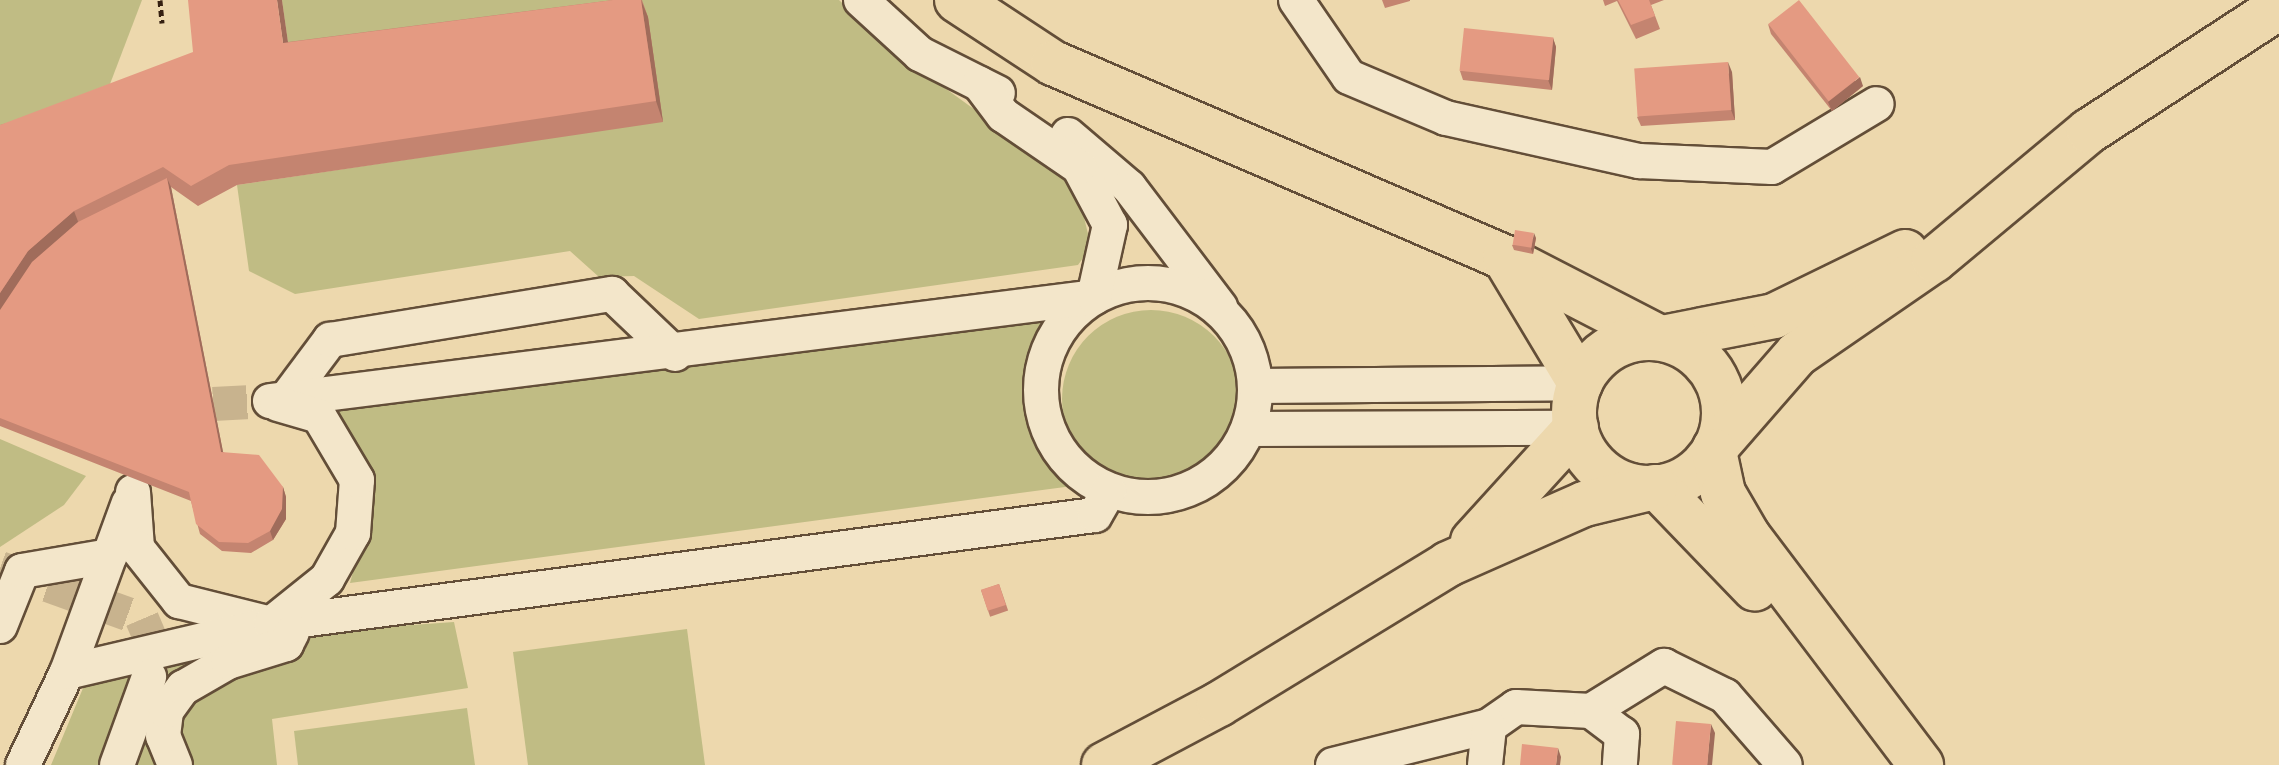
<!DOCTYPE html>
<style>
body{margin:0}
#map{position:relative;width:2279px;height:765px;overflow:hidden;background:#edd8ad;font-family:"IM FELL French Canon",serif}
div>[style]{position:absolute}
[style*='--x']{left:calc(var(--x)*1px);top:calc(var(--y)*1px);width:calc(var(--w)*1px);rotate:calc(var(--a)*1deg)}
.green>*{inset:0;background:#c0bc84}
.round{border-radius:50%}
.minor-tunnel>*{height:34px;margin-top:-17px;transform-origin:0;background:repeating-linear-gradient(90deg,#c8b38e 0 34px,transparent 0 51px)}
.path>*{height:5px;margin-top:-2.5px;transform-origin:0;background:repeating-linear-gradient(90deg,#352011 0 6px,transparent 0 10px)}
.roads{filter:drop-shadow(2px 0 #634e38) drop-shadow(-2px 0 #634e38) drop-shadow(0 2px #634e38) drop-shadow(0 -2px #634e38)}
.minor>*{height:34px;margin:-17px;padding:0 17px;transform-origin:17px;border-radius:17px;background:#f3e6ca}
.minor>.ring{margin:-17px;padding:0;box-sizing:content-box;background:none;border:34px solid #f3e6ca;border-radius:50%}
.major>*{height:44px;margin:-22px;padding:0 22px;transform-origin:22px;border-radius:22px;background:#edd8ad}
.major>.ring{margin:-22px;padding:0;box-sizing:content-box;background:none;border:44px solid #edd8ad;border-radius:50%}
.wall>*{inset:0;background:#c48470;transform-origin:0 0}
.shaded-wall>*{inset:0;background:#a06c5b}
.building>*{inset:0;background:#e49a82;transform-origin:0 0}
span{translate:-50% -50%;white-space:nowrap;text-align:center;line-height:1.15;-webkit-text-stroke:6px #f3e6ca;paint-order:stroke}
</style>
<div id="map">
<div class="green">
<div style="clip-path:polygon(0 0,142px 0,110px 84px,0 126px)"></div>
<div style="clip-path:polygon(282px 0,839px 0,891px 49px,1061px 172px,1080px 200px,1091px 247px,1078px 265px,699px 319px,634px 276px,599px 277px,570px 251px,295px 294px,249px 271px,237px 185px,663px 121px,291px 63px)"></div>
<div class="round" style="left:1062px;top:310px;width:178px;height:178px"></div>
<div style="clip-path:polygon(1065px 311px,1036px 350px,1031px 392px,1047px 446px,1080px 485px,350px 583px,373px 499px,368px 473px,327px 412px)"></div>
<div style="clip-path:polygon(0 439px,86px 476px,64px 505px,0 547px)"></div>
<div style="clip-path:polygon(454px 622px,468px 688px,272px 719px,277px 765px,51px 765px,86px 681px,298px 633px)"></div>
<div style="clip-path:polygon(687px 629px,705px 765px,528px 765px,513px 652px)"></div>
<div style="clip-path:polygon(467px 708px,475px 765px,298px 765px,294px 731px)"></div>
</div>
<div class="minor-tunnel">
<div style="--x:174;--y:428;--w:46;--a:-31.6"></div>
<div style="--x:213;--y:404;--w:57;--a:-3"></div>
<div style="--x:0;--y:568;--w:151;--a:19.8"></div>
<div style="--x:142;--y:619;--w:30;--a:67"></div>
<div style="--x:154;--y:647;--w:30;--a:99"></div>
</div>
<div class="path">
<div style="--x:160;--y:0;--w:23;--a:85"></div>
</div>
<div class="roads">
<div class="minor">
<div style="--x:861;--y:0;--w:80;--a:42.5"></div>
<div style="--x:920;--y:54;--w:87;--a:26.6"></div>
<div style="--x:1296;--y:0;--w:93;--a:55.5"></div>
<div style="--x:1349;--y:77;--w:105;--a:22.9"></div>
<div style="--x:1446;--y:118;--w:198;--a:12.6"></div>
<div style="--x:1639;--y:161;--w:133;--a:2.6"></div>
<div style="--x:1772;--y:167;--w:122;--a:-31"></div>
<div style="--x:1068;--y:135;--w:80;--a:40.4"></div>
<div style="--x:1129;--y:187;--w:151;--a:52.8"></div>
<div class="ring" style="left:1041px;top:283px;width:180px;height:180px"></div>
<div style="--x:1256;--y:386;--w:324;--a:-0.5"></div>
<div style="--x:286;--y:399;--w:74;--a:-53.3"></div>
<div style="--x:330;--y:340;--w:286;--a:-9.3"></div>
<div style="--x:612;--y:294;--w:87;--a:43.6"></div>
<div style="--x:270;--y:401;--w:831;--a:-7.19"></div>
<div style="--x:1094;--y:297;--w:74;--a:-77.5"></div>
<div style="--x:1110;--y:225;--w:66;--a:-118.1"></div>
<div style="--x:1079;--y:167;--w:92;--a:-145.6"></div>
<div style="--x:1003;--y:115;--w:39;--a:-127"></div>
<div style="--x:1249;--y:429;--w:327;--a:-0.2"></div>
<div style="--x:133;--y:492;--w:56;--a:85.9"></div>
<div style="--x:137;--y:548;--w:68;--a:51.6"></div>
<div style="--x:179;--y:601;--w:95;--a:14"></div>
<div style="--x:271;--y:624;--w:72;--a:-38.8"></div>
<div style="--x:327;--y:579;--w:53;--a:-60.5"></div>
<div style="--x:353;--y:533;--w:53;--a:-85.7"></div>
<div style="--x:357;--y:480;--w:74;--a:-120.7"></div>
<div style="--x:319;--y:416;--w:43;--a:-163.7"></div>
<div style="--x:0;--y:626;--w:59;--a:-68.2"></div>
<div style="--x:22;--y:571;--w:89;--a:-9.7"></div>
<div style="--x:67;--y:672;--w:210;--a:-13.2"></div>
<div style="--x:271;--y:624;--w:831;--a:-7.54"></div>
<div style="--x:1095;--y:515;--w:28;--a:-60"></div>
<div style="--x:1591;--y:711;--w:86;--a:-31.7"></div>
<div style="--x:1664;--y:666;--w:68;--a:26.2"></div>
<div style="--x:1725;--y:696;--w:91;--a:49"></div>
<div style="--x:23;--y:765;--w:103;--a:-64.7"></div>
<div style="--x:67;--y:672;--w:180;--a:-69.9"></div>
<div style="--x:117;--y:765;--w:94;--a:-70"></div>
<div style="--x:175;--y:765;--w:31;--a:-112"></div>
<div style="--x:163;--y:736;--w:25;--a:-83"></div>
<div style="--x:166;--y:711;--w:29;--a:-54"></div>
<div style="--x:183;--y:688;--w:52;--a:-30"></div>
<div style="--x:228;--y:662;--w:61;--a:-17.2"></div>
<div style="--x:286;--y:644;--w:13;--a:-63"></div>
<div style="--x:1333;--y:765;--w:161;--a:-14"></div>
<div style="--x:1485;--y:765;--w:39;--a:-84"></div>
<div style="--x:1489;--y:726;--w:33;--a:-35"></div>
<div style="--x:1516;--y:707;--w:75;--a:3.1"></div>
<div style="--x:1591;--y:711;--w:39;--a:37"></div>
<div style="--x:1622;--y:734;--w:31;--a:94"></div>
</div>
<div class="major">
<div style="--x:957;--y:0;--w:115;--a:33.3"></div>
<div style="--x:1053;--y:63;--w:492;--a:23.3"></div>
<div style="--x:1505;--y:258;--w:174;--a:27.3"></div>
<div style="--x:1505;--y:258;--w:146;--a:59"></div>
<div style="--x:1662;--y:338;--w:114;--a:-11.1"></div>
<div style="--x:1774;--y:316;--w:146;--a:-26"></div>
<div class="ring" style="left:1574px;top:338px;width:106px;height:106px"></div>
<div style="--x:1715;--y:448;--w:125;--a:-48.9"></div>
<div style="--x:1797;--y:354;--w:166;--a:-34.5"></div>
<div style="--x:1934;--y:260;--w:202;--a:-39.8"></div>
<div style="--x:2089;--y:131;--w:227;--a:-33.1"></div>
<div style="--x:1714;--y:451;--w:43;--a:77.9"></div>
<div style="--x:1723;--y:493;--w:50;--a:59.8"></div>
<div style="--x:1748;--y:536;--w:287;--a:52.9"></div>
<div style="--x:1657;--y:487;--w:141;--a:46.1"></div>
<div style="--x:1473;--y:541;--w:153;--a:-47.7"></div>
<div style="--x:1104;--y:765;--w:130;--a:-27.9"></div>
<div style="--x:1219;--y:704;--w:268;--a:-31.4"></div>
<div style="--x:1448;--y:564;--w:149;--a:-23.8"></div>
<div style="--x:1584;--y:504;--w:73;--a:-13.5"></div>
</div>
</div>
<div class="wall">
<div style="clip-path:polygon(613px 0,642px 0,648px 17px,663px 122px,237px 185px,198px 206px,171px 187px,223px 452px,283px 487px,286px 497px,286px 519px,273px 540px,251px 553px,222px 551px,200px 534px,191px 501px,0 426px,0 125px,288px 42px)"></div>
<div style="clip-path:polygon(1382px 0,1410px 0,1410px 1px,1385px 8px)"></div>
<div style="clip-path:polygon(1603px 0,1664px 0,1651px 5px,1660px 29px,1636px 39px,1617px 1px,1605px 6px)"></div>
<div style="clip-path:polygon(1768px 24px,1863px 86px,1832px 111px,1771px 34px)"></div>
<div style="clip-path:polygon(1553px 38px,1556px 47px,1552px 90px,1463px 80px,1460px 71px)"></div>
<div style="clip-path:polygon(1732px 72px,1735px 120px,1641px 126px,1637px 117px)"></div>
<div style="clip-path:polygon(1536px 238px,1533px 254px,1514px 250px,1512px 245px)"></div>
<div style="left:999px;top:584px;width:28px;height:19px;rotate:71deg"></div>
</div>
<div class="shaded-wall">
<div style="clip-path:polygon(277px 0,282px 0,291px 63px,283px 43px)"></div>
<div style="clip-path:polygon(641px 0,648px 17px,663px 122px,656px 101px)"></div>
<div style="clip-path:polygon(1553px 38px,1556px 47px,1552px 90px,1548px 80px)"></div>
<div style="clip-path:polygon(1728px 62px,1732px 72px,1735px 120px,1731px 110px)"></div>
<div style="clip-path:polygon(1860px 77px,1863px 86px,1832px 111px,1828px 102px)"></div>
<div style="clip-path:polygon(167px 178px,171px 187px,225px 462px,221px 452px)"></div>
<div style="clip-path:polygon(74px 211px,82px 232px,0 324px,0 293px,28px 251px)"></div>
<div style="clip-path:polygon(1534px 233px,1536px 238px,1533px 254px,1531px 249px)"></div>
<div style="clip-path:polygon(283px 487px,286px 497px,286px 519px,273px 540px,270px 531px)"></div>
<div style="clip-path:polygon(1711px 724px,1715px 733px,1712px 765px,1707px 765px)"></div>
<div style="clip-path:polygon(1558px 748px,1561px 757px,1560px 765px,1556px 765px)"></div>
</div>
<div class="building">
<div style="clip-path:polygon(188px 0,277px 0,283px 43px,613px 0,641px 0,656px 101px,229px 165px,191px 186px,163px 167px,74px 211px,28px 251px,0 293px,0 125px,193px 52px)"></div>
<div style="clip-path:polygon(1618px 0,1649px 0,1655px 16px,1631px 25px)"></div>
<div style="left:1799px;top:0;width:98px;height:39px;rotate:52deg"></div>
<div style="left:1464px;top:28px;width:90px;height:43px;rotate:6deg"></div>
<div style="left:1728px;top:62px;width:48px;height:94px;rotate:86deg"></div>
<div style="clip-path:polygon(167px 178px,221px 452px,259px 455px,283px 487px,282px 509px,270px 531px,248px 543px,219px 542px,196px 524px,189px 492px,0 418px,0 310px,32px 262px,78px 222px)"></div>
<div style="left:1515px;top:230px;width:19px;height:15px;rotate:9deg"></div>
<div style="left:999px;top:584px;width:22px;height:19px;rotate:72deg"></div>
<div style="left:1676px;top:721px;width:35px;height:44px;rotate:5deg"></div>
<div style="clip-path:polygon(1522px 744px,1558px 748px,1556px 765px,1520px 765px)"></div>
</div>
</div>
